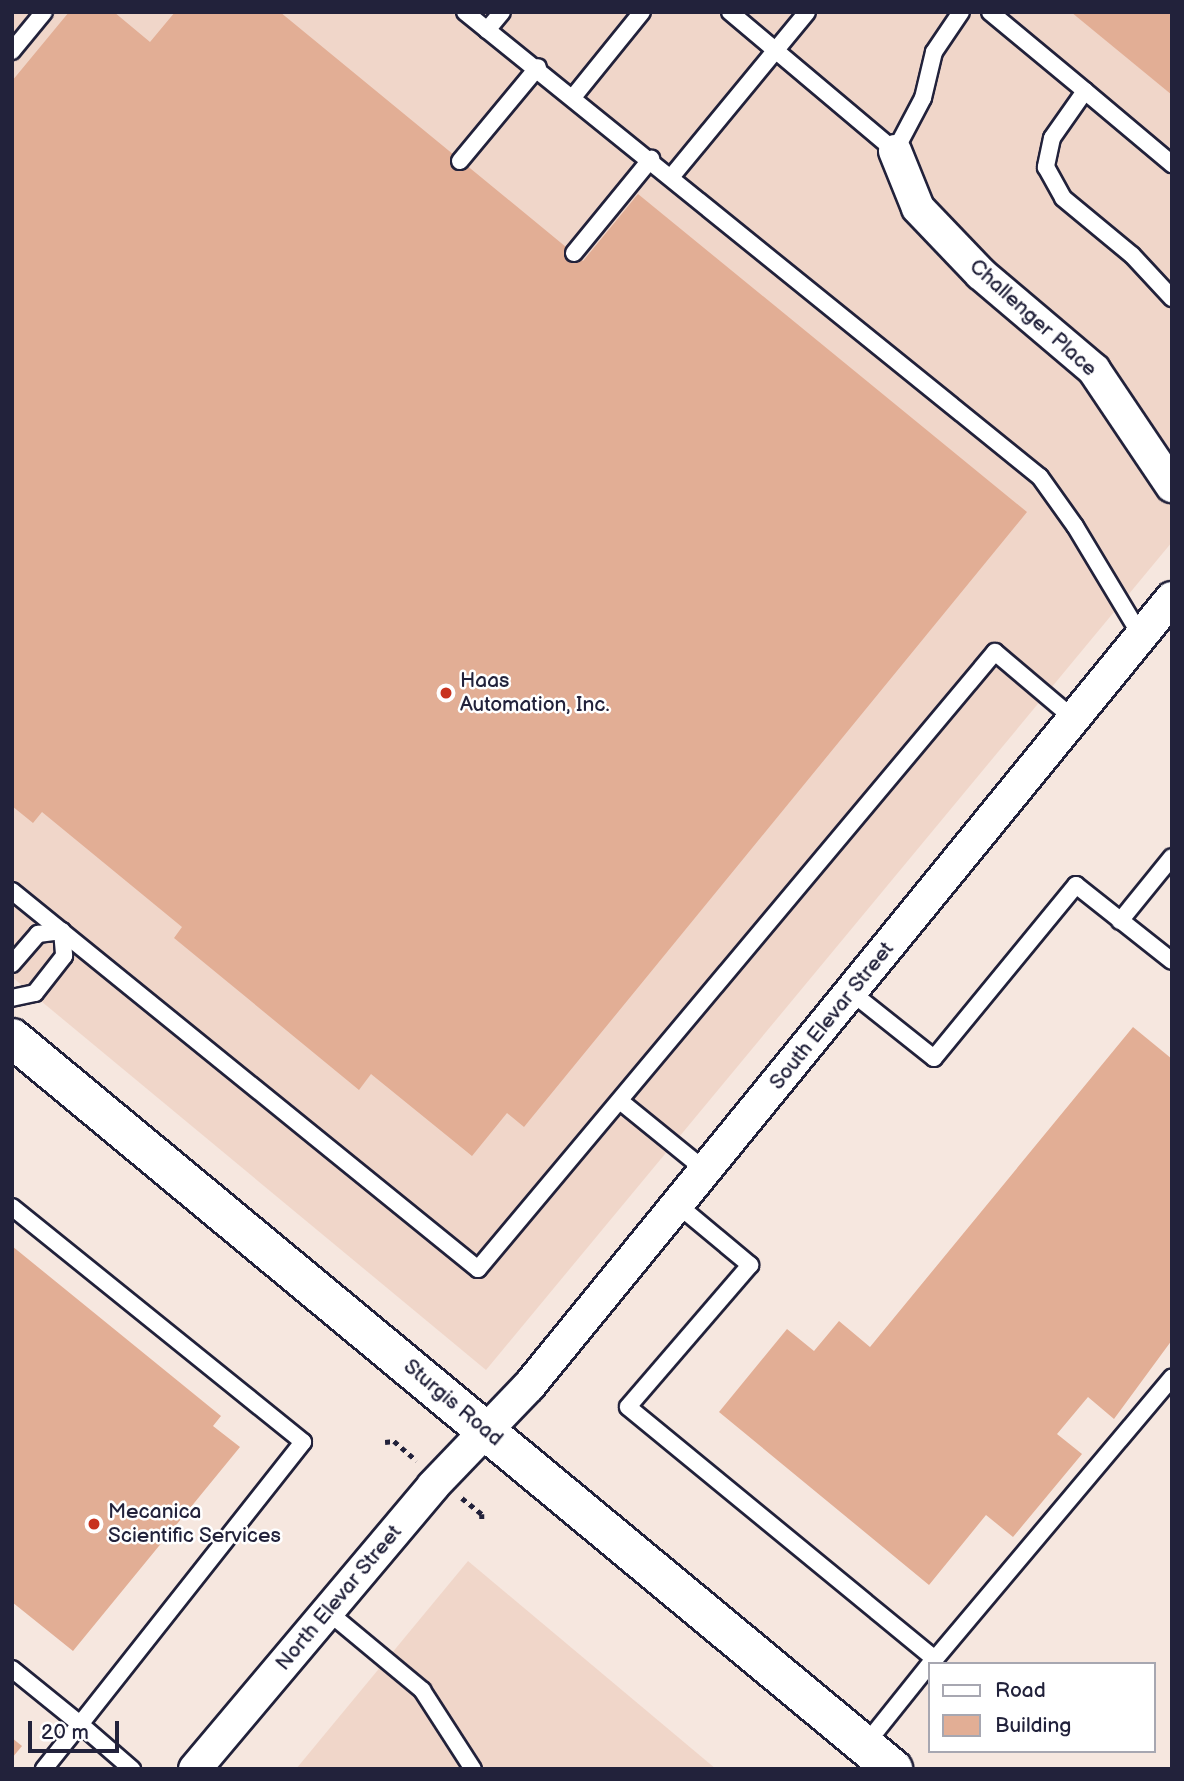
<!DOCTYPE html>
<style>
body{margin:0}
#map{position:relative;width:1184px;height:1781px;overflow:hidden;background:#f6e7df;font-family:"Balsamiq Sans",sans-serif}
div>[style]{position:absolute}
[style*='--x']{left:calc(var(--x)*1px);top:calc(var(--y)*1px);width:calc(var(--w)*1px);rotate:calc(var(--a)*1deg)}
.built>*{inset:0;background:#f0d6c9}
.building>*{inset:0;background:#e2ae95}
.path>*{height:4.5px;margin-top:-2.25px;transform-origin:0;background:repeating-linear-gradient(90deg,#22223b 0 5px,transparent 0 10px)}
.roads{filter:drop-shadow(2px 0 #22223b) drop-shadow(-2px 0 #22223b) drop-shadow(0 2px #22223b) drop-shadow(0 -2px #22223b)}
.lane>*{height:16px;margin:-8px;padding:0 8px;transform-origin:8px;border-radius:8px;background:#fff}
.street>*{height:32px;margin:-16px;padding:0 16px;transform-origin:16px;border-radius:16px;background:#fff}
.secondary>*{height:38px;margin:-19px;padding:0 19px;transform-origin:19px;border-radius:19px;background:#fff}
.dots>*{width:19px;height:19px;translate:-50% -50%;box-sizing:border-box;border:4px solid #fff;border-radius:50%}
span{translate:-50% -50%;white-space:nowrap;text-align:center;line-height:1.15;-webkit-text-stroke:5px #fff;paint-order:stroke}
.street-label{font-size:21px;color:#22223b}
.poi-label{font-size:21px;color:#22223b}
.left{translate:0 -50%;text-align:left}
.frame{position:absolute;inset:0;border:14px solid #22223b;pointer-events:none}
.legend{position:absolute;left:928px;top:1662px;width:228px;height:91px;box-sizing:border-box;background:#fff;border:2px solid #a7a7b1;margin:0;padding:9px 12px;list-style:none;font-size:21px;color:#22223b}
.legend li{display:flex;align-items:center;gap:14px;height:35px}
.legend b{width:35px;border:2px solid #a7a7b1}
.scale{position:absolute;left:28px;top:1721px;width:91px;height:32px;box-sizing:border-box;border:4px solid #22223b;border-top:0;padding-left:9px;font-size:21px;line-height:24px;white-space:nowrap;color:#22223b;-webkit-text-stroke:5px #fff;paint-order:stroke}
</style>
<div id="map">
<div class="built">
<div style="clip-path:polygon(12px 12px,1172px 12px,1172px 542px,486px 1370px,12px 977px)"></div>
<div style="clip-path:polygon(468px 1561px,716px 1769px,296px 1769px)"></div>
</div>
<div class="building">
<div style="clip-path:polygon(69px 12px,114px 12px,150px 42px,175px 12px,280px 12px,583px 261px,638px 194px,1027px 512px,524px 1127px,507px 1113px,472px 1156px,371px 1074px,359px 1090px,174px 938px,182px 927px,42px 812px,33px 823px,12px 806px,12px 81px)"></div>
<div style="clip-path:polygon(1071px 12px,1172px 12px,1172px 95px)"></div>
<div style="clip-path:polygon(1133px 1027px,1172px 1059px,1172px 1340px,1114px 1419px,1088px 1397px,1057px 1434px,1082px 1454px,1013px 1537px,986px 1515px,929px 1585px,719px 1412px,787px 1329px,814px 1351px,839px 1321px,870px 1347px)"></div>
<div style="clip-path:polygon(12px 1246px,221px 1416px,213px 1426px,240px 1447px,73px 1651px,12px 1602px)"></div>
<div style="clip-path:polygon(12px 1738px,22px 1746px,12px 1758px)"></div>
</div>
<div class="path">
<div style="--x:385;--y:1442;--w:9;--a:-6"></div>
<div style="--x:394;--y:1441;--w:30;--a:41"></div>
<div style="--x:462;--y:1498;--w:26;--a:39"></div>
<div style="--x:482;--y:1514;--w:8;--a:90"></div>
</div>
<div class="roads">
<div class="lane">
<div style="--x:465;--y:12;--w:739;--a:38.96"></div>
<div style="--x:1040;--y:477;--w:60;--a:54.5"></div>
<div style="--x:1075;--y:526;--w:126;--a:59"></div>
<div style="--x:730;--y:12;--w:216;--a:40.1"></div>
<div style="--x:895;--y:151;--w:60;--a:-62.2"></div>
<div style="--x:923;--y:98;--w:47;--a:-76.6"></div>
<div style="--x:934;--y:52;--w:48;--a:-56"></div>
<div style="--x:990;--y:12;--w:124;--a:39.7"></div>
<div style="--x:1085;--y:91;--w:57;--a:125.1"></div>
<div style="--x:1052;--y:138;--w:30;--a:102"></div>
<div style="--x:1046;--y:167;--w:35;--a:61"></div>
<div style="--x:1063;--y:198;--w:89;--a:39.6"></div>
<div style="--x:1132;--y:255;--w:59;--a:47.1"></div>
<div style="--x:487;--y:30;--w:23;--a:-50"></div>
<div style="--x:12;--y:51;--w:50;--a:-50.6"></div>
<div style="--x:1085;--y:91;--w:114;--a:40"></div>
<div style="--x:574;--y:96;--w:108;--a:-51"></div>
<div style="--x:460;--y:161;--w:122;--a:-50.3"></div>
<div style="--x:672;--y:176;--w:212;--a:-50.5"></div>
<div style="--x:574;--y:253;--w:122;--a:-50.7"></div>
<div style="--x:12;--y:891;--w:600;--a:39.05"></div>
<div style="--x:478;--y:1269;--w:805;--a:-50.04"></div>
<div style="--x:995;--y:652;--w:104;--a:40.3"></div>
<div style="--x:1120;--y:921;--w:82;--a:-50.9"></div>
<div style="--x:12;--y:964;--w:40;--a:-49"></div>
<div style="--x:38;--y:934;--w:24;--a:-7"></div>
<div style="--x:62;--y:931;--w:25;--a:85"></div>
<div style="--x:64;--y:956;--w:47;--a:128.1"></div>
<div style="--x:35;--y:993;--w:24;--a:168"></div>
<div style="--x:851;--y:992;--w:106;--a:38.5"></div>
<div style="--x:934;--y:1058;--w:224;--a:-50.6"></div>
<div style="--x:1076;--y:885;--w:122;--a:38.4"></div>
<div style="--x:620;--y:1101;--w:111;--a:39.1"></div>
<div style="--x:678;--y:1205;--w:94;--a:39.8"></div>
<div style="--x:750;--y:1265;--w:187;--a:130.7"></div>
<div style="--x:628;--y:1407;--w:397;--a:39.4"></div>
<div style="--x:935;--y:1659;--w:6;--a:129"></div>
<div style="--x:12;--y:1207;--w:374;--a:38.9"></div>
<div style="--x:303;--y:1442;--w:360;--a:128.3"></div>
<div style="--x:80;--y:1724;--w:69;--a:40.9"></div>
<div style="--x:327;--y:1611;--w:124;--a:39.7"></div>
<div style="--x:422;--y:1690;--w:94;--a:57.2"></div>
<div style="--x:935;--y:1659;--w:368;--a:-49.9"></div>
<div style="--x:12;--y:1669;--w:87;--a:39"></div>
<div style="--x:80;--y:1724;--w:58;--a:128.7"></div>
<div style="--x:865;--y:1745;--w:104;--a:-51.3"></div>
</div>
<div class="street">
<div style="--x:895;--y:151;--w:61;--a:68"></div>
<div style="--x:918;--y:208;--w:91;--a:46.3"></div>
<div style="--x:981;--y:274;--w:148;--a:40.3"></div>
<div style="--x:1094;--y:370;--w:140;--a:56.1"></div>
<div style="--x:195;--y:1769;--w:370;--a:-49.9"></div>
<div style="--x:433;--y:1486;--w:139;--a:-46.2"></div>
<div style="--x:529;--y:1386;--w:1017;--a:-50.79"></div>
</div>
<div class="secondary">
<div style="--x:12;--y:1038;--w:1145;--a:39.68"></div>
</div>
</div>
<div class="dots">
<div style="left:446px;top:693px;background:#c8321e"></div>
<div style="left:94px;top:1524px;background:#c8321e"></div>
</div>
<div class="street-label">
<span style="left:1033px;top:318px;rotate:42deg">Challenger Place</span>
<span style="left:832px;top:1016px;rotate:-51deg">South Elevar Street</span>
<span style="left:453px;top:1403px;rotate:40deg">Sturgis Road</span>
<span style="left:339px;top:1598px;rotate:-50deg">North Elevar Street</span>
</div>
<div class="poi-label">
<span class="left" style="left:460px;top:693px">Haas<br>Automation, Inc.</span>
<span class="left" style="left:108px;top:1524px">Mecanica<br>Scientific Services</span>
</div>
<div class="frame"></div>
<ul class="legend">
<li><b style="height:9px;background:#fff"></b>Road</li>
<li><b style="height:19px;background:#e2ae95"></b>Building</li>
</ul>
<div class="scale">20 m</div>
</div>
